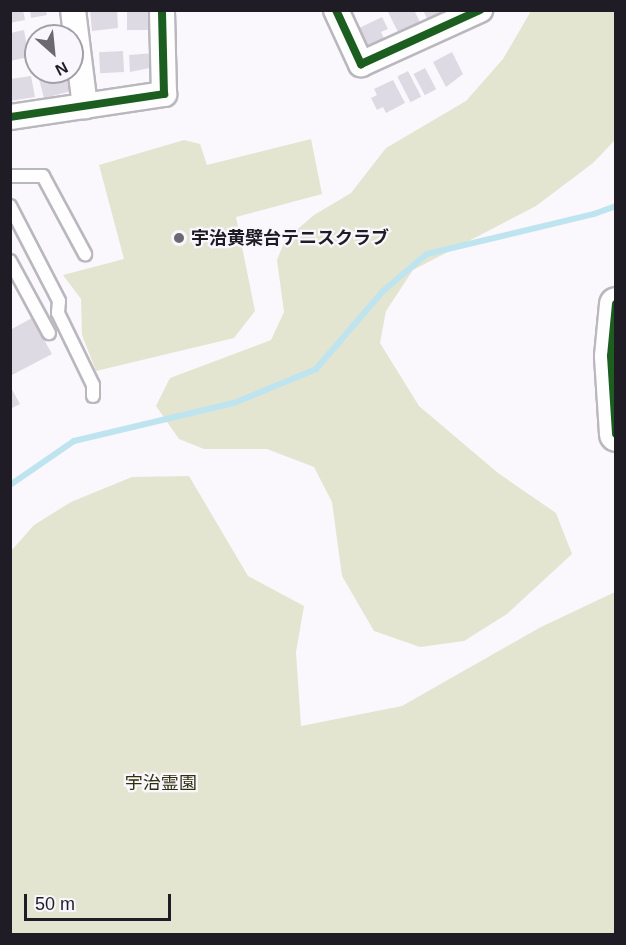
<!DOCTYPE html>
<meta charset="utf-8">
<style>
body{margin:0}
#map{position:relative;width:626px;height:945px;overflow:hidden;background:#faf8fc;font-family:Helvetica,"Noto Sans JP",sans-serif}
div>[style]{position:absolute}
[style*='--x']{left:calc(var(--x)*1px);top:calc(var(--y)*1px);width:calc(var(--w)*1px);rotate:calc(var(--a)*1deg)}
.green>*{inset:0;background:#e3e5d1}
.stream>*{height:6px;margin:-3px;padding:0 3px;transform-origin:3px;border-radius:3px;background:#bee4f0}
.building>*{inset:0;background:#dedae4;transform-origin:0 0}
.roads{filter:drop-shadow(2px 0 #bab7be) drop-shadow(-2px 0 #bab7be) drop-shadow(0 2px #bab7be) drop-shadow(0 -2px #bab7be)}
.lane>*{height:12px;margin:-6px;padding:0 6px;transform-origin:6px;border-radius:6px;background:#fefeff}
.street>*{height:24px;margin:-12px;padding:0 12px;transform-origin:12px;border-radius:12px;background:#fefeff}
.secondary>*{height:33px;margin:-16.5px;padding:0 16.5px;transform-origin:16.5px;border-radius:16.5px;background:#fefeff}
.cycleway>*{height:8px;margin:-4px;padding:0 4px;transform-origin:4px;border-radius:4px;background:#1b5e20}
.dots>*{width:16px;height:16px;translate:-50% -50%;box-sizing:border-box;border:3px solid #f9f7fd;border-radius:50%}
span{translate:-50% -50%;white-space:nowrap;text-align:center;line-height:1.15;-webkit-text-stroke:4.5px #f9f7fd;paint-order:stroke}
.poi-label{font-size:18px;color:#201c26;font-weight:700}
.left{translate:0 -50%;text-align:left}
.park-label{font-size:18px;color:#2f310d}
.frame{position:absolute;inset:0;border:12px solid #201c26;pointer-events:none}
.north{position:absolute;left:24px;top:24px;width:60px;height:60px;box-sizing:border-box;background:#f9f7fd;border:2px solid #a29fa7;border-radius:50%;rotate:153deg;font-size:16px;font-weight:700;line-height:24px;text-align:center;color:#201c26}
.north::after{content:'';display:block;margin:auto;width:21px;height:27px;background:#6c6971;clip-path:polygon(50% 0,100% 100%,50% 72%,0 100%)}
.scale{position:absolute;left:24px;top:894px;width:147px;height:27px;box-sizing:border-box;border:3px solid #201c26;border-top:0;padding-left:8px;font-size:18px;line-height:21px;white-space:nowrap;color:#201c26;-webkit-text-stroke:4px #f9f7fd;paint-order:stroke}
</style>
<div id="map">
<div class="green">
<div style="clip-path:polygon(531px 11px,615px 11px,615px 140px,593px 163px,536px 206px,413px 270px,386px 311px,380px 343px,419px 406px,498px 473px,556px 513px,572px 554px,507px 614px,464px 641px,420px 647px,374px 631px,342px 576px,332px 502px,314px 467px,267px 449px,204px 449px,179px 439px,156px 406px,170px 378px,271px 340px,284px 312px,277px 260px,285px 240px,314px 215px,351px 193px,386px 148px,466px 101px,503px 59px)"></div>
<div style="clip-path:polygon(311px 139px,322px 194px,236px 217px,255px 311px,234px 338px,96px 371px,82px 335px,81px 299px,63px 275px,124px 259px,99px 165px,184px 140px,200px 144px,207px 165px)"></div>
<div style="clip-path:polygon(189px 476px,248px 576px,304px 606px,296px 652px,301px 726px,402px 706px,541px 627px,615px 592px,615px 934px,11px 934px,11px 551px,34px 525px,71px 502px,132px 477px)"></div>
</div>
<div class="stream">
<div style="--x:10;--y:485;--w:78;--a:-34.5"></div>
<div style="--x:74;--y:441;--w:164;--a:-13.4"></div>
<div style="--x:234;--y:403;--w:89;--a:-22.5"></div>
<div style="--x:316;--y:369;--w:103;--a:-49.3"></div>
<div style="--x:383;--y:291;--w:57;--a:-40.1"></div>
<div style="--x:427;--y:254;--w:172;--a:-13.5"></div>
<div style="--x:594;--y:214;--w:23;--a:-20"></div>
</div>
<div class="building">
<div style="clip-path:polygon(10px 10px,23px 10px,25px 20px,10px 23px)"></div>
<div style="clip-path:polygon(30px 10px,46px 10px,47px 15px,31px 18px)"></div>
<div style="clip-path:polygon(90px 10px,117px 10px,118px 28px,92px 31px)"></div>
<div style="left:127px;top:10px;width:22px;height:20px"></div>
<div style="clip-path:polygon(392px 10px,414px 10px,423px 28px,401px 38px,388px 12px)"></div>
<div style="clip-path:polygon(423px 10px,452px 10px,430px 25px)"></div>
<div style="clip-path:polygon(382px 17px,388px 29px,381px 32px,387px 45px,366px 55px,355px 30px)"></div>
<div style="clip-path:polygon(24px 30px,29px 57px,10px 61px,10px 33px)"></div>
<div style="clip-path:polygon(54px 30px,55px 36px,36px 36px,35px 55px,31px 34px)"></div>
<div style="left:123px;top:51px;width:21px;height:24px;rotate:87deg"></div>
<div style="clip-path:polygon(452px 52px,463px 74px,446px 87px,433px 62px)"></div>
<div style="clip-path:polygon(154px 53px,155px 67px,130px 72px,129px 55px)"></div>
<div style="left:425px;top:68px;width:24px;height:13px;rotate:62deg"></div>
<div style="left:408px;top:71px;width:29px;height:12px;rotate:63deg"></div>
<div style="left:65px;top:72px;width:20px;height:27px;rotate:75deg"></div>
<div style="clip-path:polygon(31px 76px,35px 97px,10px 101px,10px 79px)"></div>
<div style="clip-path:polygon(393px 80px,405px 103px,386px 113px,383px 107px,377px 110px,371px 98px,377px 95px,374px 89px)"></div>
<div style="clip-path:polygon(32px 318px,52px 354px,10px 376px,10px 330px)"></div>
<div style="clip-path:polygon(10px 386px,20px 404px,10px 409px)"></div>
</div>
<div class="roads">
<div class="lane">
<div style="--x:10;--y:176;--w:33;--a:0"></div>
<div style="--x:43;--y:176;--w:89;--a:61.7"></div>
<div style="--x:10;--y:206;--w:107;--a:62.7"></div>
<div style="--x:59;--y:301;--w:12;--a:95"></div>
<div style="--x:58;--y:313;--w:80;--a:64.1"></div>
<div style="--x:93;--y:385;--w:11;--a:90"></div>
<div style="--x:10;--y:261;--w:82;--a:61.6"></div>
</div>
<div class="street">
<div style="--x:73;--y:10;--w:97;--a:82.9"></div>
<div style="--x:336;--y:10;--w:60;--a:65.2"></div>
<div style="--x:361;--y:64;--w:131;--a:-24.4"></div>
<div style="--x:10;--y:117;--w:156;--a:-8.5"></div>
<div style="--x:164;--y:94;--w:84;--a:-91.4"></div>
</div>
<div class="secondary">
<div style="--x:616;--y:304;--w:52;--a:95.5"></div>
<div style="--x:611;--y:356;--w:78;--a:86.3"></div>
</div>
</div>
<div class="cycleway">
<div style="--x:336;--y:10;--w:60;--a:65.2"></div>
<div style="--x:361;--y:64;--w:131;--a:-24.4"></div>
<div style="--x:10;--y:117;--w:156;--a:-8.5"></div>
<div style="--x:164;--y:94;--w:84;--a:-91.4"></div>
<div style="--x:616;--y:304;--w:52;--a:95.5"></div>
<div style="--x:611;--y:356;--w:78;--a:86.3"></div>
</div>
<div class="dots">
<div style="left:179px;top:238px;background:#6c6971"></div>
</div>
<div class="poi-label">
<span class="left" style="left:191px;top:238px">宇治黄檗台テニスクラブ</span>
</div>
<div class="park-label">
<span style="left:161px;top:783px">宇治霊園</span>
</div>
<div class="frame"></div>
<div class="north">N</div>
<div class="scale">50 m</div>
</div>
